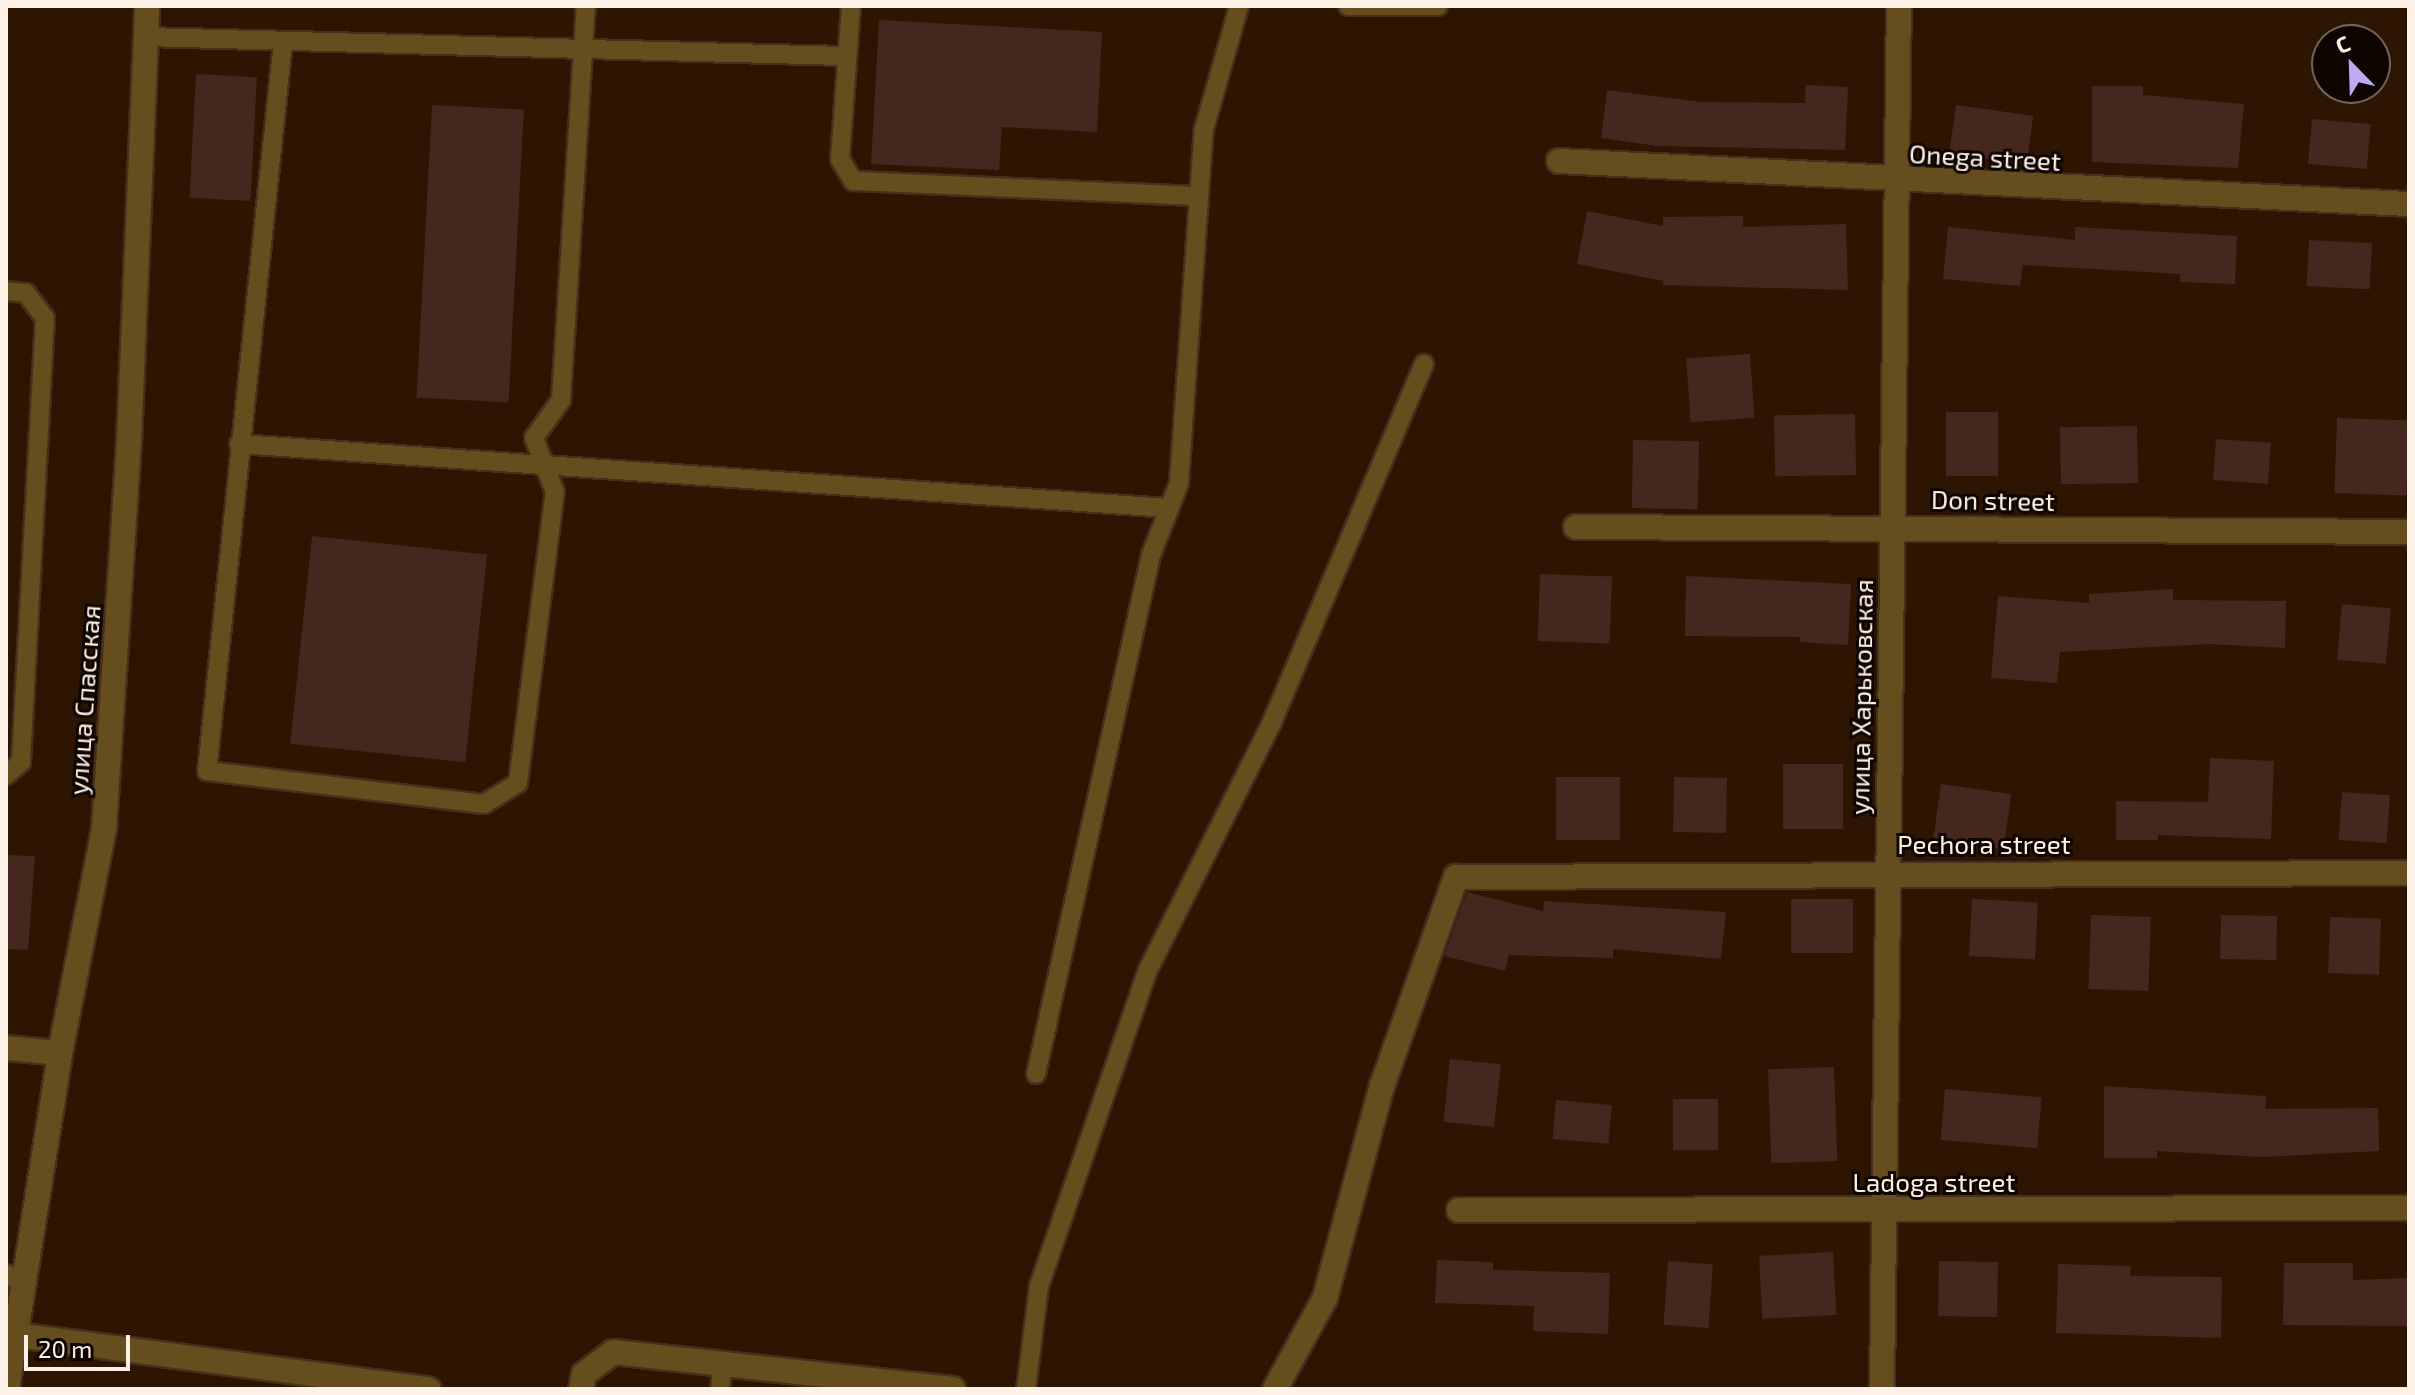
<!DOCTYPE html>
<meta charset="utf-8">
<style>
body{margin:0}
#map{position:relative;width:2415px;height:1395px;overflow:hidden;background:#2d1502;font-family:"Exo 2",sans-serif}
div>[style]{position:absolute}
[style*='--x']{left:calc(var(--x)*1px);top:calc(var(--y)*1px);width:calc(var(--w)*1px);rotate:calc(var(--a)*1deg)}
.building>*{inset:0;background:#46271f;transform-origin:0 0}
.roads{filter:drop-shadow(2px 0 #462f1d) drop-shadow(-2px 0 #462f1d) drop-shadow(0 2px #462f1d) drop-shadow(0 -2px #462f1d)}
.service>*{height:18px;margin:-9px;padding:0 9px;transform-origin:9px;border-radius:9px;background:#654d1e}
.minor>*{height:24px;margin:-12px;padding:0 12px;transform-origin:12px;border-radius:12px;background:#654d1e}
span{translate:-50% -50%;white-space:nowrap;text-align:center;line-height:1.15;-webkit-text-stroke:6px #0e0501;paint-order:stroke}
.street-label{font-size:26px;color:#fef1e7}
.frame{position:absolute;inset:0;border:8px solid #fef1e7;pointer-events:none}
.north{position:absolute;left:2311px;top:24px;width:80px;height:80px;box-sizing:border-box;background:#0e0501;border:2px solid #6e635d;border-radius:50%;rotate:337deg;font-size:22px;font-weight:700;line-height:32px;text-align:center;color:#fef1e7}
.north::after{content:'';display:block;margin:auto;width:28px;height:36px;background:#bea9f4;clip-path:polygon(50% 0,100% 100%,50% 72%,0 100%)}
.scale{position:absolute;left:24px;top:1335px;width:106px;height:36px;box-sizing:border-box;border:4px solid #fef1e7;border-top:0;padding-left:10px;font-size:24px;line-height:28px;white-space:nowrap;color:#fef1e7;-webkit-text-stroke:6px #0e0501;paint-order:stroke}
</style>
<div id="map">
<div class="building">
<div style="clip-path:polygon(879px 20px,1102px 32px,1097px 132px,1002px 127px,999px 170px,871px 164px)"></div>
<div style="left:196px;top:74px;width:61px;height:124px;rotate:3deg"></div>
<div style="clip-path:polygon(1806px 85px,1848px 87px,1845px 150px,1657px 146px,1601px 138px,1607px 90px,1701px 102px,1805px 103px)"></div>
<div style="clip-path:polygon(2092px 86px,2143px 86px,2143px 95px,2244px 104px,2238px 168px,2092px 162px)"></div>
<div style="left:432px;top:105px;width:92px;height:293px;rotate:3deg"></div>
<div style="left:1956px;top:105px;width:78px;height:49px;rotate:8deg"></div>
<div style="left:2312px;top:119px;width:59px;height:45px;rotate:5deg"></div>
<div style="clip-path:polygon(1587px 211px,1663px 226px,1663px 217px,1743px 216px,1743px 227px,1846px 224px,1848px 290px,1663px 285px,1663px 281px,1577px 264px)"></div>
<div style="clip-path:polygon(1948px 227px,2075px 240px,2075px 227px,2237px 236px,2235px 284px,2180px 282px,2180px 274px,2023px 265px,2020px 286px,1943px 279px)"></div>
<div style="left:2309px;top:240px;width:63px;height:46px;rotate:3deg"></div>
<div style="left:1750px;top:354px;width:64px;height:64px;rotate:86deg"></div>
<div style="left:1946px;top:412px;width:52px;height:64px"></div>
<div style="left:1855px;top:414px;width:61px;height:81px;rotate:89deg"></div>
<div style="left:2337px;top:418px;width:72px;height:75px;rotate:2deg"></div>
<div style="left:2137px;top:426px;width:57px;height:77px;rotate:89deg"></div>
<div style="left:2216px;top:439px;width:55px;height:41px;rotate:4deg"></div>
<div style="left:1633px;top:440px;width:66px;height:68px;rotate:1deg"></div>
<div style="left:312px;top:536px;width:176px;height:209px;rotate:6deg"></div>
<div style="left:1540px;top:574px;width:72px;height:67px;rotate:2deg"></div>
<div style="clip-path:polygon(1686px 576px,1851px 584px,1848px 645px,1800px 642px,1800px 637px,1685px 636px)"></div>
<div style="clip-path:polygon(2173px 589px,2173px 600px,2286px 601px,2285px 648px,2209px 644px,2060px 652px,2057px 683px,1991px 678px,1998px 596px,2089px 603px,2089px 594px)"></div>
<div style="left:2342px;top:604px;width:49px;height:56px;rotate:5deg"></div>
<div style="clip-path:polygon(2210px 758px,2274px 761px,2271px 839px,2158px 835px,2158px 840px,2116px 840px,2116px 801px,2208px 802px)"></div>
<div style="left:1783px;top:764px;width:60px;height:65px"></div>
<div style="left:1556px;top:777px;width:64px;height:63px"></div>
<div style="left:1727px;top:778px;width:55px;height:53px;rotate:91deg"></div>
<div style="left:1941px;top:784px;width:71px;height:56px;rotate:8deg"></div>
<div style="left:2342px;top:792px;width:48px;height:48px;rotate:4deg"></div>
<div style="clip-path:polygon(6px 855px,35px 856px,28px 950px,6px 949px)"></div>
<div style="clip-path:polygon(1467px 892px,1543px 911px,1544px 901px,1726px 912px,1721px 959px,1613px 949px,1613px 958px,1509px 955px,1505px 971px,1444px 956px)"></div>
<div style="left:1791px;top:899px;width:62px;height:54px"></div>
<div style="left:1972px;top:899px;width:66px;height:57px;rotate:3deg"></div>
<div style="left:2091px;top:915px;width:60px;height:74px;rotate:2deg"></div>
<div style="left:2221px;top:915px;width:56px;height:44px;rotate:1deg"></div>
<div style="left:2330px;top:917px;width:51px;height:56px;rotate:2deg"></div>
<div style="left:1450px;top:1059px;width:51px;height:63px;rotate:6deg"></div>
<div style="left:1834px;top:1067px;width:94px;height:66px;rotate:88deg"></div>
<div style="clip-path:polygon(2104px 1086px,2266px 1096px,2265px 1109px,2378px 1108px,2379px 1151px,2262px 1157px,2157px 1151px,2157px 1158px,2104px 1158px)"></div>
<div style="left:1945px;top:1089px;width:97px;height:51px;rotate:5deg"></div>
<div style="left:1673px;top:1099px;width:45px;height:51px"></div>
<div style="left:1556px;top:1100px;width:56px;height:39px;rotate:5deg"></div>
<div style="left:1833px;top:1252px;width:63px;height:74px;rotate:87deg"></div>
<div style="clip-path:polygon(1437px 1260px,1493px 1262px,1493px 1270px,1610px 1273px,1608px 1334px,1533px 1331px,1534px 1306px,1435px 1303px)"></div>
<div style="left:1668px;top:1261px;width:45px;height:64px;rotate:4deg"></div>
<div style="left:1939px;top:1261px;width:59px;height:55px;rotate:1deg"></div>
<div style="clip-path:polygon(2284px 1263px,2353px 1263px,2353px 1280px,2409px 1278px,2409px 1326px,2283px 1325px)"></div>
<div style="clip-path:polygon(2058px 1264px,2131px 1266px,2130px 1276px,2222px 1277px,2221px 1338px,2056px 1333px)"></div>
</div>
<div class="roads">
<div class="service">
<div style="--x:851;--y:6;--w:153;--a:94.1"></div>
<div style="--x:840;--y:159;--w:26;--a:59"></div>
<div style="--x:853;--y:181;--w:346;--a:2.5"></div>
<div style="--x:1348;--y:6;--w:90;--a:0"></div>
<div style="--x:146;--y:37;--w:699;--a:1.56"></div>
<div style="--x:283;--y:42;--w:733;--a:95.95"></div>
<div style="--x:207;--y:771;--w:279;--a:6.8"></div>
<div style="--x:484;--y:804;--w:40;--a:-32"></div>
<div style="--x:518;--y:783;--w:293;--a:-82.8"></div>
<div style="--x:555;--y:492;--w:58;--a:-111.3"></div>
<div style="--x:534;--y:438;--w:47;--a:-54.6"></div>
<div style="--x:561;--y:400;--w:395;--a:-86.4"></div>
<div style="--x:6;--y:291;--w:20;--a:6"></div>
<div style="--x:26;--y:293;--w:31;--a:53"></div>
<div style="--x:45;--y:318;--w:445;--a:93.1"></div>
<div style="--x:21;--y:762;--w:20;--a:139"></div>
<div style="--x:239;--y:444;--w:932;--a:3.94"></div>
<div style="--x:1036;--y:1074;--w:532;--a:-77.51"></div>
<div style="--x:1151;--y:555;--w:77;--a:-68.7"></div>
<div style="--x:1179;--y:483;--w:355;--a:-86"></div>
<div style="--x:1204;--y:129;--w:128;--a:-74.1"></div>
<div style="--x:6;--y:1274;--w:17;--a:25"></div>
<div style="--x:720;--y:1389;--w:24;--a:-83"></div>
<div style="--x:1026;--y:1389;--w:104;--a:-82.8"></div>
<div style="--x:1039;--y:1286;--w:334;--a:-71"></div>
<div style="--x:1148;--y:970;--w:277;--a:-63.4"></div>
<div style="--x:1272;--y:722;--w:389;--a:-67"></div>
</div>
<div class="minor">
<div style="--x:1559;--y:161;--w:851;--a:2.9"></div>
<div style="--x:1576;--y:527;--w:833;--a:0.34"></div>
<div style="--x:6;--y:1048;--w:54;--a:5.3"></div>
<div style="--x:1459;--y:1210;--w:950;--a:-0.12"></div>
<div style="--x:16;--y:1335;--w:416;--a:7.5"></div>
<div style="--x:7;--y:1389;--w:340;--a:-81"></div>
<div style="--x:60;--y:1053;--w:229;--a:-78.9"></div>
<div style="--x:104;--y:828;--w:388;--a:-86.3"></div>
<div style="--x:129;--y:441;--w:435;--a:-87.6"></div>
<div style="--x:581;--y:1389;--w:15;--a:-79"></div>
<div style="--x:584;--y:1374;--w:36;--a:-37"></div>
<div style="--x:613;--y:1352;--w:342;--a:6.2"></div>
<div style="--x:1275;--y:1389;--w:104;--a:-61.2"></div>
<div style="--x:1325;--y:1298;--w:220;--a:-75"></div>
<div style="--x:1382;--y:1086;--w:222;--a:-70.5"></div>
<div style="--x:1456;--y:877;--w:953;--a:-0.24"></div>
<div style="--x:1882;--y:1389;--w:1383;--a:-89.3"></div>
</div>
</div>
<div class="street-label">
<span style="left:1985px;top:157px;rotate:3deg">Onega street</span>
<span style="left:1993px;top:500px;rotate:1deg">Don street</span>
<span style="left:1861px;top:697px;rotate:-89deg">улица Харьковская</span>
<span style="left:84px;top:700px;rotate:-86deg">улица Спасская</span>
<span style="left:1984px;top:844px">Pechora street</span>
<span style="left:1934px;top:1182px">Ladoga street</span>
</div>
<div class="frame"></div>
<div class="north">С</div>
<div class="scale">20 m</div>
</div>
